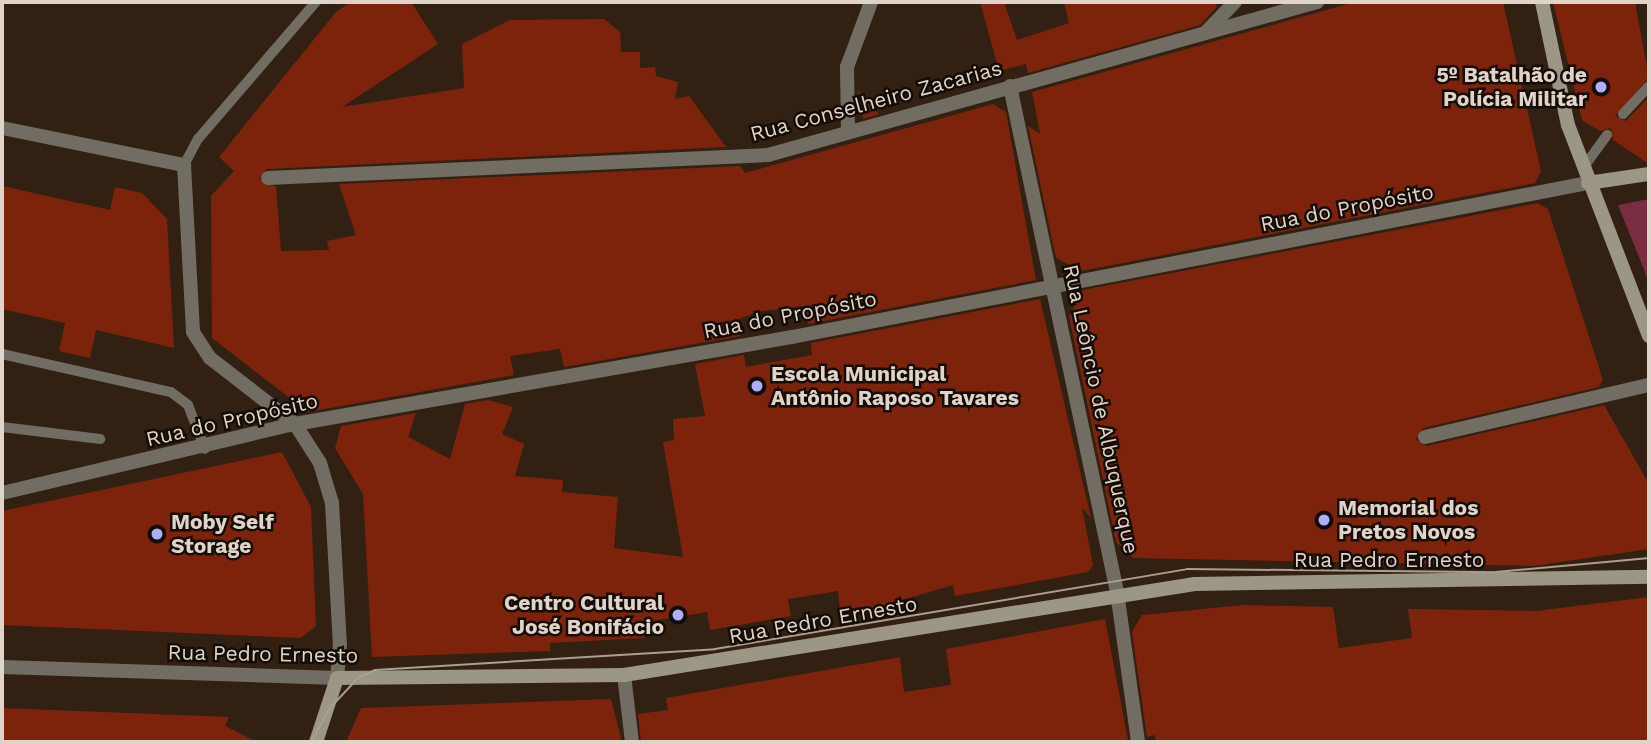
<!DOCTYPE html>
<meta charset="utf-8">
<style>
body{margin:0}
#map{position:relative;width:1651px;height:744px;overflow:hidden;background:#322112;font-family:"Work Sans",sans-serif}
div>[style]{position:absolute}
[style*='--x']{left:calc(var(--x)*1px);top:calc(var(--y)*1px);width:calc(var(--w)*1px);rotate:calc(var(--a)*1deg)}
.green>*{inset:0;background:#7a2d42}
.building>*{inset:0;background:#7d230c}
.lane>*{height:10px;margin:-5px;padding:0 5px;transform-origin:5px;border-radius:5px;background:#716d63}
.street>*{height:14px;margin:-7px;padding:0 7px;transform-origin:7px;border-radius:7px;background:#716d63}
.secondary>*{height:14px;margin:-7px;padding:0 7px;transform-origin:7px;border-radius:7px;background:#9c9685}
.tram>*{height:2px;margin:-1px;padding:0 1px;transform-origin:1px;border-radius:1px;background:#ab9e92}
.dots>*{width:19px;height:19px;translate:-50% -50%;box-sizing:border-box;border:4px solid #140c06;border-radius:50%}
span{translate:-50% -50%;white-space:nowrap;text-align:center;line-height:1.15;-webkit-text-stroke:5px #140c06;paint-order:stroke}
.poi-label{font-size:21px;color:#e0d4ca;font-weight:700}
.right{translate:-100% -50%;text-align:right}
.left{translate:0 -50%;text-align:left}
.street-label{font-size:21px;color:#e0d4ca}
.frame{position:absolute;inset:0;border:4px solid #e0d4ca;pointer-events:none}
</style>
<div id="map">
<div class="green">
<div style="clip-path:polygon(1649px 199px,1649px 282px,1618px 205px)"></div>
</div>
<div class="building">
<div style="clip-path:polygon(351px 2px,411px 2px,438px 44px,342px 107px,464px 88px,462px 44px,510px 20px,604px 19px,620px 32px,621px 52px,640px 52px,640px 68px,655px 67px,656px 76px,678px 82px,675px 99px,689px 96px,726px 147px,267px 169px,259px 179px,276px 187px,281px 251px,329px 250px,327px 241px,356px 235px,339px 184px,740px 166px,745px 173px,993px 104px,1006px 112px,1036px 280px,808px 324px,805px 306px,761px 311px,736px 320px,740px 336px,564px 367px,560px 349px,510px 356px,514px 375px,308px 412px,212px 338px,211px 196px,234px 171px,219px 157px,336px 12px)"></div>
<div style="clip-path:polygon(980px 2px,1004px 2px,1017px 40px,1069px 23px,1064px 2px,1215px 2px,1217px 7px,1200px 25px,1028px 73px,1026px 64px,999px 71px)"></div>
<div style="clip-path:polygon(1355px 2px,1503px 2px,1541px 171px,1535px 183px,1081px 271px,1056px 258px,1028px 126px,1040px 134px,1032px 92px)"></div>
<div style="clip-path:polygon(1553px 2px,1635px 2px,1649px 78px,1615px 116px,1626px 121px,1649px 97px,1649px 164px,1613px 140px,1611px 128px,1600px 131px,1582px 120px)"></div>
<div style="clip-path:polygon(857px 90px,879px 114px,863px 119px)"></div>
<div style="clip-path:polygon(2px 186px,110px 210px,115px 187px,142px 193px,167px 219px,174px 348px,96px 330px,90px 358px,59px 351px,65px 323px,2px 309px)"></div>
<div style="clip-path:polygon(1538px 203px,1548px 209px,1603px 380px,1599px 387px,1423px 428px,1416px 440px,1427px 446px,1604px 405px,1649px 484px,1649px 549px,1533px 566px,1133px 558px,1116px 542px,1069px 316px,1083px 290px)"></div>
<div style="clip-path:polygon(1040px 299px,1091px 518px,1082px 508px,1093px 565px,1088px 572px,955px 596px,953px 585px,841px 618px,838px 591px,788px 599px,791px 616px,710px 630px,707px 612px,646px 622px,645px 638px,550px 643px,550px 651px,372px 657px,363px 494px,335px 448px,341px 426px,416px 413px,408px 437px,450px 459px,465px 404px,488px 400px,513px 407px,502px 434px,524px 444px,515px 476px,563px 480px,562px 492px,618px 497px,614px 548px,683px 557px,663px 442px,674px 440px,673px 419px,705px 416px,695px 364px,744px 355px,746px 367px,812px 355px,811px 343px)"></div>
<div style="clip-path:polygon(282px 452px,311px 507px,316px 626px,301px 638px,2px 625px,2px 511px)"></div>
<div style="clip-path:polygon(1649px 597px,1649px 742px,1156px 742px,1155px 735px,1147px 737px,1132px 632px,1142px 615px,1243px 605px,1333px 607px,1339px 648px,1412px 638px,1408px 609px,1536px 611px)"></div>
<div style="clip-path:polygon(1105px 619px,1128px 740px,641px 742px,638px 714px,668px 710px,666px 698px,900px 657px,904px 692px,951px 685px,946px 649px)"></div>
<div style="clip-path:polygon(611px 699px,622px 742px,346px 742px,361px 708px)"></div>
<div style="clip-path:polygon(2px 708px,229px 717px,225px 726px,257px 742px,2px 742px)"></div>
</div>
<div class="lane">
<div style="--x:1623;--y:114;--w:38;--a:-47"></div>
<div style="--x:184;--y:165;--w:30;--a:-62"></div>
<div style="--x:198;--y:139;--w:181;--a:-49.3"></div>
<div style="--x:1583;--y:168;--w:41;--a:-54"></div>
<div style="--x:2;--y:354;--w:173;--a:12.7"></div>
<div style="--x:171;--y:392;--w:21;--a:37"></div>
<div style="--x:188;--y:405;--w:47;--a:68.9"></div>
<div style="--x:2;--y:427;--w:99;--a:7"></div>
</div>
<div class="street">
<div style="--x:1207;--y:31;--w:40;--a:-46"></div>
<div style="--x:1010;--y:86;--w:517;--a:78.06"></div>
<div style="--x:1117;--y:592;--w:151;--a:82"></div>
<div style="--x:2;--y:128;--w:186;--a:11.5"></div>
<div style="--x:184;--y:165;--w:167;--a:86.9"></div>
<div style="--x:193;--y:332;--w:31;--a:57"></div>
<div style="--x:210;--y:358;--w:108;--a:37.8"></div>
<div style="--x:295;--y:424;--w:46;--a:57.3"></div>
<div style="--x:320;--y:463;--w:42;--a:73.3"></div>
<div style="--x:332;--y:503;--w:141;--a:86.8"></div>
<div style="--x:340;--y:644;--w:34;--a:95"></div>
<div style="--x:337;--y:678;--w:335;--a:-178.1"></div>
<div style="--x:848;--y:132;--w:65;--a:-90.9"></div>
<div style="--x:847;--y:67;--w:69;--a:-69.7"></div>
<div style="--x:268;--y:178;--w:501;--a:-2.63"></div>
<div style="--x:768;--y:155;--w:570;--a:-15.57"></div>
<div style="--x:1425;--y:437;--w:230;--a:-13.1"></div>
<div style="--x:2;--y:493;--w:301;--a:-13.3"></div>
<div style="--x:295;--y:424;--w:505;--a:-9.93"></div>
<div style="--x:792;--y:337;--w:811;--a:-10.95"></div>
<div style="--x:624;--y:675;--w:67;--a:83.2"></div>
</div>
<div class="secondary">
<div style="--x:1542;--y:2;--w:126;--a:78.1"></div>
<div style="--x:1568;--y:125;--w:226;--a:69"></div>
<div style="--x:1588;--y:183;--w:62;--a:-8.4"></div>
<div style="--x:316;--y:742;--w:67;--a:-71.8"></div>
<div style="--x:337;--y:678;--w:287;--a:-0.6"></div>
<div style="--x:624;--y:675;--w:578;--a:-9.06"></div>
<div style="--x:1195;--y:584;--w:454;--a:-0.9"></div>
</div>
<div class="tram">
<div style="--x:311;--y:742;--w:38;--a:-61"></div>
<div style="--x:329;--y:709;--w:42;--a:-46.9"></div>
<div style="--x:358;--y:678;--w:19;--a:-25"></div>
<div style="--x:375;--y:670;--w:341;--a:-3.5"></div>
<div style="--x:715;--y:649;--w:479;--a:-9.6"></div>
<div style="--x:1187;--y:569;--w:309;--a:0.6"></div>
<div style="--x:1496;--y:572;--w:154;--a:-5.2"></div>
</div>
<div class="dots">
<div style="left:1601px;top:87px;background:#aeaefa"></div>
<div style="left:757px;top:386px;background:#aeaefa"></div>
<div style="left:1324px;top:520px;background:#aeaefa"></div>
<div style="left:157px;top:534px;background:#aeaefa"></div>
<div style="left:678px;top:615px;background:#aeaefa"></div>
</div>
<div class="poi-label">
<span class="right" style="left:1587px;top:87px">5º Batalhão de<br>Polícia Militar</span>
<span class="left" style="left:771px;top:386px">Escola Municipal<br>Antônio Raposo Tavares</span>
<span class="left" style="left:1338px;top:520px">Memorial dos<br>Pretos Novos</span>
<span class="left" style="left:171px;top:534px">Moby Self<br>Storage</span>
<span class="right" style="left:664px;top:615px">Centro Cultural<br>José Bonifácio</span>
</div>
<div class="street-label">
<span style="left:876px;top:101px;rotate:-15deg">Rua Conselheiro Zacarias</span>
<span style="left:1347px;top:208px;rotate:-11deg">Rua do Propósito</span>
<span style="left:790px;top:315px;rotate:-11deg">Rua do Propósito</span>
<span style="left:1101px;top:409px;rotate:78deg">Rua Leôncio de Albuquerque</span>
<span style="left:232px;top:420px;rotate:-13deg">Rua do Propósito</span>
<span style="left:1389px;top:560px">Rua Pedro Ernesto</span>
<span style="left:823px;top:620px;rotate:-10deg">Rua Pedro Ernesto</span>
<span style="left:263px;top:654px;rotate:1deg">Rua Pedro Ernesto</span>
</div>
<div class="frame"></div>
</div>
